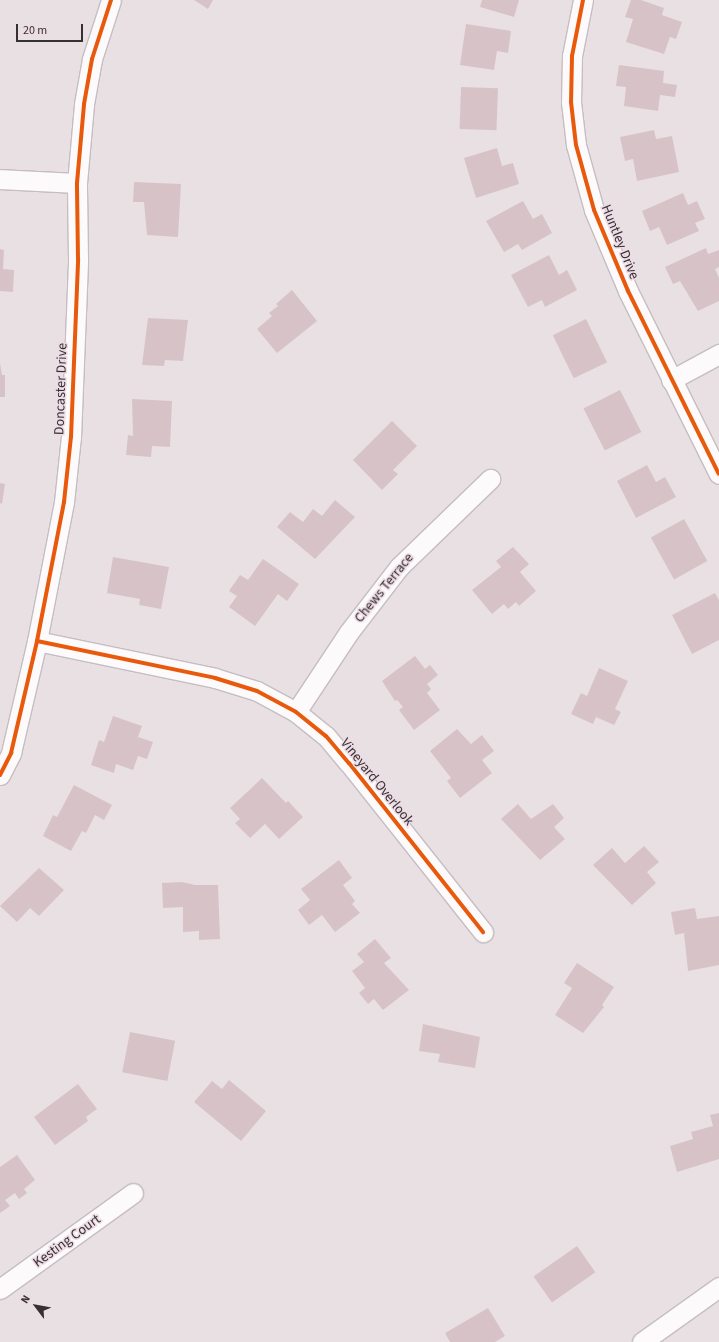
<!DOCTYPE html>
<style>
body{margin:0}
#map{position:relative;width:719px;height:1342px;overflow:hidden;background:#e9e0e4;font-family:"Source Sans 3",sans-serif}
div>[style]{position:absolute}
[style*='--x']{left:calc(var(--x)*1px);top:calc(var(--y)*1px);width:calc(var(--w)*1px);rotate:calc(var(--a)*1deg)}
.building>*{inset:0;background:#d7c3c7;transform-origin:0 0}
.roads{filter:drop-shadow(1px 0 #c5bdc1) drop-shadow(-1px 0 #c5bdc1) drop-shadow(0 1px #c5bdc1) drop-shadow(0 -1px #c5bdc1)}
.minor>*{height:19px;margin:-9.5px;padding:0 9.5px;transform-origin:9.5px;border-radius:9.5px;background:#fcfafb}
.cycleway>*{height:4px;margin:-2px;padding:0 2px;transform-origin:2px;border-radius:2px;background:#e8590c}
span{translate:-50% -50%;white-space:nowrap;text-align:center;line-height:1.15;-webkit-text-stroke:3px #eddce4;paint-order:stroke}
.street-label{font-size:14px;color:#363033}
.north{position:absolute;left:16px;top:1286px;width:40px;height:40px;-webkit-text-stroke:3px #eddce4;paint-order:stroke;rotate:302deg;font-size:11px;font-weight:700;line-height:16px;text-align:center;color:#363033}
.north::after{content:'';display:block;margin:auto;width:14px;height:18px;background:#363033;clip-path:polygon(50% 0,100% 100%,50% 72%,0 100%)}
.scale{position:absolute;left:16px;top:24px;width:67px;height:18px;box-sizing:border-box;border:2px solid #363033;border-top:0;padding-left:5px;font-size:12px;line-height:14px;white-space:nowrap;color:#363033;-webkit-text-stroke:3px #eddce4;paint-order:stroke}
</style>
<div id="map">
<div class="building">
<div style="clip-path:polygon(194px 0,213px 0,208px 9px)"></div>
<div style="clip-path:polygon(482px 0,519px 0,514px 17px,480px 7px)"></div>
<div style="clip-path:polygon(631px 0,641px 0,664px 8px,662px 15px,682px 22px,676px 39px,670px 37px,664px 54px,626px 42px,633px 19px,625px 17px)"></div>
<div style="clip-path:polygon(466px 24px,511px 31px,508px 53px,497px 51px,494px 70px,460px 65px)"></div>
<div style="clip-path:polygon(619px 65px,664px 71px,663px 83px,677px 85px,675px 97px,660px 95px,658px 111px,624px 106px,626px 87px,616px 86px)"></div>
<div style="left:461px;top:87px;width:37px;height:42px;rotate:2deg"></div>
<div style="clip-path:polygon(654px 130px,656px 139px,672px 136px,679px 172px,637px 181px,633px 159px,625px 161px,620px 137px)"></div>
<div style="clip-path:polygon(497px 148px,502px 166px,513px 163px,519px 184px,476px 198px,464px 158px)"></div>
<div style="clip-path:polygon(134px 182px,181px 184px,178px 237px,147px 235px,144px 202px,133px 202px)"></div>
<div style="clip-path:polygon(683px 193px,688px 205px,697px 201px,705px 219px,695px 223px,699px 231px,667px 245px,659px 227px,650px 231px,642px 211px)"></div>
<div style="clip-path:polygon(523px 201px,533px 219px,542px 214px,552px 233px,522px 250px,518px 244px,504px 252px,486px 221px)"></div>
<div style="clip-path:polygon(706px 248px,708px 254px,719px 250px,719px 267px,715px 269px,719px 278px,719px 301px,698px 311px,680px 281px,673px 284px,665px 267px)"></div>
<div style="clip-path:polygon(0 249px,4px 250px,3px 269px,14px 270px,13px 292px,0 291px)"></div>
<div style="clip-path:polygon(549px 255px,559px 275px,567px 270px,577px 290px,545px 307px,542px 300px,528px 307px,511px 275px)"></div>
<div style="clip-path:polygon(292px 290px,317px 321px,277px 353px,257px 329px,272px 316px,269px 313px,278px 306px,276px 304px)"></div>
<div style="clip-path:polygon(148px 318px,188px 320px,183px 361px,165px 360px,164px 366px,142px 365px)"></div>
<div style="left:586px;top:319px;width:48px;height:37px;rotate:64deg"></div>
<div style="clip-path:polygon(0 363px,2px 375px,5px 375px,5px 397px,0 397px)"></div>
<div style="left:620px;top:390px;width:47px;height:41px;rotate:63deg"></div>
<div style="clip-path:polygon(132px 399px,172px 401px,170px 447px,152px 446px,151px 457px,126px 455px,128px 435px,133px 436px)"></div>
<div style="clip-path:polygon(392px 421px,417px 446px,393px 470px,398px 474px,382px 490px,353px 460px)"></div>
<div style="clip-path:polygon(647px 465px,656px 482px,665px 477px,676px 497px,636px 518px,617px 481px)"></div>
<div style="clip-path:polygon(0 483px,5px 484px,2px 504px,0 503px)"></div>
<div style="clip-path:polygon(335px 500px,355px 517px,315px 559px,277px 527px,290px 512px,303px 522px,313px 509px,322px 516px)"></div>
<div style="left:684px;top:519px;width:48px;height:38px;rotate:61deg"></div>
<div style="clip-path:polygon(513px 547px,529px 564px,520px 572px,536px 591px,519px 606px,516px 602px,508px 609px,504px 604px,492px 614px,472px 590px,501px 567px,496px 561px)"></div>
<div style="clip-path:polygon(113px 557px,169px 567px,161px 609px,139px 605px,140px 599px,107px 593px)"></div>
<div style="clip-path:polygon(263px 559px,299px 584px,287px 601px,278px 594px,255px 626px,229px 607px,237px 596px,229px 591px,240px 575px,248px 580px)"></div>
<div style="clip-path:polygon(715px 593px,719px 600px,719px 640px,692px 654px,672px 615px)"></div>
<div style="clip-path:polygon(415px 656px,425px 669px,430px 665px,438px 675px,427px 684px,431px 689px,427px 693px,440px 710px,414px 730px,399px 710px,403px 707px,397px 700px,395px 701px,382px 681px)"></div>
<div style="clip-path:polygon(599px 668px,628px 681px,615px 709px,621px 712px,614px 725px,596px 717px,593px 724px,571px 714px,581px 693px,587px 696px)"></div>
<div style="clip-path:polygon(113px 716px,142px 726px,138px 737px,153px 742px,147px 759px,138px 756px,133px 770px,116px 764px,114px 773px,91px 765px,99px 740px,104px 742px)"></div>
<div style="clip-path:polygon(457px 729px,471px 744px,482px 735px,494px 751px,482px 760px,492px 773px,460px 798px,447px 781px,451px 778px,430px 751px)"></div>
<div style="clip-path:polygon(262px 778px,286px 803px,288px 801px,303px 817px,279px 839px,265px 824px,250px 838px,235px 823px,240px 819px,230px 808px)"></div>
<div style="clip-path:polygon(74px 785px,112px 805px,104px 820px,95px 815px,86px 833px,82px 831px,71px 851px,43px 836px,53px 815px,57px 817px)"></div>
<div style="clip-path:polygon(518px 804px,531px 819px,553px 804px,564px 818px,554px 827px,565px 839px,540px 860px,501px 819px)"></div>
<div style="clip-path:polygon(644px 846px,659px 862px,647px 872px,656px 883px,632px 905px,593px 865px,612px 848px,625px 863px)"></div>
<div style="clip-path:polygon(339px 860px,352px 878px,343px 885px,355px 901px,352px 904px,360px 913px,335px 932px,322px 915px,309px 925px,298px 910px,310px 900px,301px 889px)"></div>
<div style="clip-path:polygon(39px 868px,64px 890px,39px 916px,30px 908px,17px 922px,0 906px)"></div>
<div style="clip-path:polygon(182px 882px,195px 885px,218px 885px,220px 939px,199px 940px,199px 931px,183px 932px,183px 907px,163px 908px,162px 883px)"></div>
<div style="clip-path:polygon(695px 908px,697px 919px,719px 916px,719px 965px,688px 971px,684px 933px,675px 935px,671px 912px)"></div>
<div style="clip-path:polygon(375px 939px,391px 958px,384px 963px,409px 990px,383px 1010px,374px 999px,368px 1004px,359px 993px,365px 988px,352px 971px,364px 962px,357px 954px)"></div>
<div style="clip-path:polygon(577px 963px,614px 987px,602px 1005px,604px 1007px,583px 1033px,555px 1015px,572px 988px,564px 983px)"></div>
<div style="clip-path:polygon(423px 1024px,480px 1037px,475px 1068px,438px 1062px,440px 1054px,419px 1051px)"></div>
<div style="left:130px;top:1032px;width:46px;height:41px;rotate:11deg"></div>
<div style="clip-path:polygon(229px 1080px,266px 1111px,241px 1141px,194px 1102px,212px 1081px,222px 1089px)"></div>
<div style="clip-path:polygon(78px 1084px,97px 1109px,86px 1117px,88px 1121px,55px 1145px,34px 1117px)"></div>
<div style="clip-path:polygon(719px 1113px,719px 1159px,677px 1172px,670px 1146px,693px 1139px,691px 1132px,713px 1126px,710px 1115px)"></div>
<div style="clip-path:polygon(17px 1155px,35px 1180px,24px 1189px,27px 1193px,19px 1199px,15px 1193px,5px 1200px,10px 1206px,0 1213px,0 1167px)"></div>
<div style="left:577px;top:1246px;width:32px;height:53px;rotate:55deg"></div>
<div style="clip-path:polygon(488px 1308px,505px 1336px,495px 1342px,450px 1342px,445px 1333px)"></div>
</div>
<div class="roads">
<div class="minor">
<div style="--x:583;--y:0;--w:57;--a:101.1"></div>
<div style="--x:572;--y:56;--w:46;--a:91.2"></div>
<div style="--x:571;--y:102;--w:43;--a:83.4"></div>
<div style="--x:576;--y:145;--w:67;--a:74.5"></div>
<div style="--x:594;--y:210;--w:88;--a:67.2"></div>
<div style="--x:628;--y:291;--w:204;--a:63.6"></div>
<div style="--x:0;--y:179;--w:77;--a:3"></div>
<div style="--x:671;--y:380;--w:55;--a:-28.4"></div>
<div style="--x:37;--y:641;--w:182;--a:11.7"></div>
<div style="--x:215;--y:678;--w:44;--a:17.2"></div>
<div style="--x:257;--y:691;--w:44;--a:28.3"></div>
<div style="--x:296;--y:712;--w:38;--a:39"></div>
<div style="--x:326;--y:736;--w:35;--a:50"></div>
<div style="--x:349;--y:763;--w:216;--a:51.6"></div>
<div style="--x:296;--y:712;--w:96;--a:-56.5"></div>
<div style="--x:349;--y:632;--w:82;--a:-52.4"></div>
<div style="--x:399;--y:567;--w:127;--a:-44"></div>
<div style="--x:0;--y:775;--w:25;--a:-63"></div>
<div style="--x:11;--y:753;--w:115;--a:-76.9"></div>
<div style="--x:37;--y:641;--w:142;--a:-79"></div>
<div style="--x:64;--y:502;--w:65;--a:-83.9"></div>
<div style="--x:71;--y:437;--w:178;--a:-87.7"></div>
<div style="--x:78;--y:259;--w:76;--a:-90.8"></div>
<div style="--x:77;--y:183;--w:79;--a:-84.9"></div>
<div style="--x:84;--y:104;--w:46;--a:-79.9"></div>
<div style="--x:92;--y:59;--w:62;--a:-72.1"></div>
<div style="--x:0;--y:1289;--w:164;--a:-35.8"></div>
<div style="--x:642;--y:1342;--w:95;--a:-35.5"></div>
</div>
</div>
<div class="cycleway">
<div style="--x:583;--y:0;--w:57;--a:101.1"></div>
<div style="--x:572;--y:56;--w:46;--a:91.2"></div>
<div style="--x:571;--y:102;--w:43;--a:83.4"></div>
<div style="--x:576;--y:145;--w:67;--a:74.5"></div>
<div style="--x:594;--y:210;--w:88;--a:67.2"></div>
<div style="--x:628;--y:291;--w:204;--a:63.6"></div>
<div style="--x:37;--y:641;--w:182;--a:11.7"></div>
<div style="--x:215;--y:678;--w:44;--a:17.2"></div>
<div style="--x:257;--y:691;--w:44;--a:28.3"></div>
<div style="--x:296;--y:712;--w:38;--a:39"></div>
<div style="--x:326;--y:736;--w:35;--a:50"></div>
<div style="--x:349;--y:763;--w:216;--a:51.6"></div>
<div style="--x:0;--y:775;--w:25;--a:-63"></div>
<div style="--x:11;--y:753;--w:115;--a:-76.9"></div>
<div style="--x:37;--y:641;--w:142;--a:-79"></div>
<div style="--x:64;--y:502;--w:65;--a:-83.9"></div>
<div style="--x:71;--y:437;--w:178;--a:-87.7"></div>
<div style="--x:78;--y:259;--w:76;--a:-90.8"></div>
<div style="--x:77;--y:183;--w:79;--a:-84.9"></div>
<div style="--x:84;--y:104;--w:46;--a:-79.9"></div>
<div style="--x:92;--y:59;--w:62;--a:-72.1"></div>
</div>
<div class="street-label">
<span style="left:620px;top:242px;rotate:68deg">Huntley Drive</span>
<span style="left:61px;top:389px;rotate:-88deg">Doncaster Drive</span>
<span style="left:384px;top:588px;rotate:-51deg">Chews Terrace</span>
<span style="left:377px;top:782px;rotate:51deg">Vineyard Overlook</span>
<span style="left:67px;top:1241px;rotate:-36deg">Kesting Court</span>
</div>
<div class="north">N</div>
<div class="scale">20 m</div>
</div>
